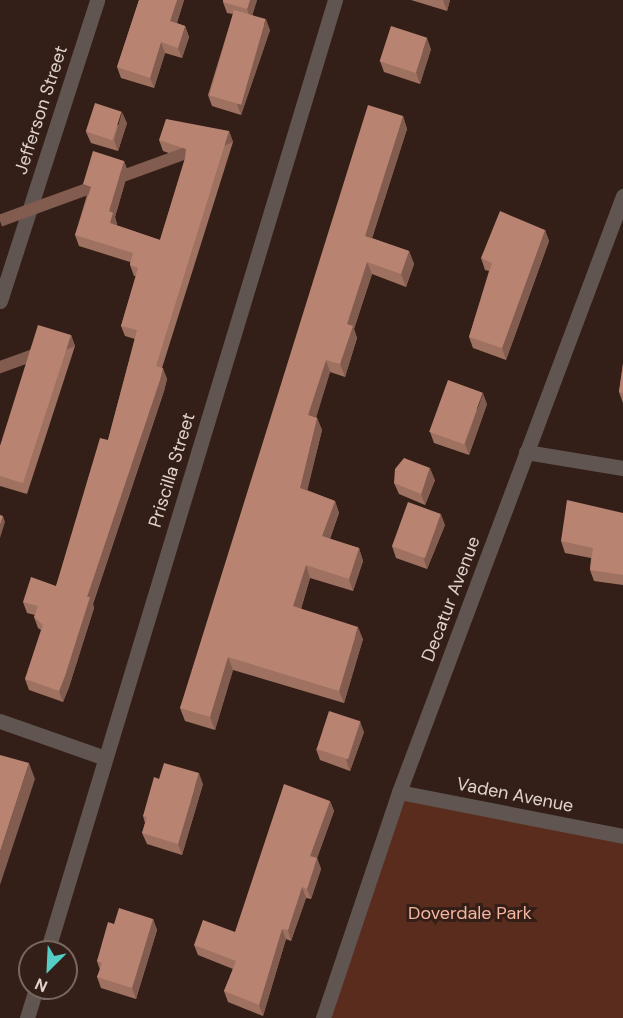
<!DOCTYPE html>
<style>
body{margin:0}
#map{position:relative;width:623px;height:1018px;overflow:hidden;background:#331f17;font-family:"DM Sans",sans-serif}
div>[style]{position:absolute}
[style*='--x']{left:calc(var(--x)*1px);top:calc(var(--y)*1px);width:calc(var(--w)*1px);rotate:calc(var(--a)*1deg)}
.green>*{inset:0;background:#592c1d}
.street>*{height:15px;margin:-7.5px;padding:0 7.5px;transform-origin:7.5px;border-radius:7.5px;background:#605551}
.wall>*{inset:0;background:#9f7161}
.shaded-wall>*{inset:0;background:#825c4f;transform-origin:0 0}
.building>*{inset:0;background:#b98371;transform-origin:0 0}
span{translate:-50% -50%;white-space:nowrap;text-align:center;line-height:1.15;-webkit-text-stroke:6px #331f17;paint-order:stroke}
.street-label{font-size:18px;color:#e0d2cd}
.park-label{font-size:18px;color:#f6b59f}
.north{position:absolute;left:18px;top:940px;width:60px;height:60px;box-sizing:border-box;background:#331f17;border:2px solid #786760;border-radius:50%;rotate:204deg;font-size:16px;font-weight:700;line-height:24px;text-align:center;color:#e0d2cd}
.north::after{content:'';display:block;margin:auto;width:21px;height:27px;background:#54cdc6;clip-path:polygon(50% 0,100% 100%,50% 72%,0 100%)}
</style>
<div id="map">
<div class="green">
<div style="clip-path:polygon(399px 792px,623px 836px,623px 1018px,323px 1018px)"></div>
</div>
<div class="street">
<div style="--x:0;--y:301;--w:316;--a:-72.1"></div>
<div style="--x:526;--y:452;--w:98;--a:9.4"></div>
<div style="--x:0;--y:721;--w:111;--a:19.4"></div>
<div style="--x:399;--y:792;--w:228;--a:11.1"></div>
<div style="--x:47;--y:952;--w:995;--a:-73.17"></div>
<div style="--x:27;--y:1018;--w:31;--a:-73"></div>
<div style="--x:323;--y:1018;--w:238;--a:-71.4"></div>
<div style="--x:399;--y:792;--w:637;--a:-69.4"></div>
</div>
<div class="wall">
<div style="clip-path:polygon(139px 0,184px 0,177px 23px,185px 26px,189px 37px,182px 58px,165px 53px,154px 88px,121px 78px,117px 67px)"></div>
<div style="clip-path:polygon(223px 0,257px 0,252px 15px,270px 30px,241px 115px,212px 106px,208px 95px,233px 14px,227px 13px,223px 2px)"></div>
<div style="clip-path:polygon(411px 0,450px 0,447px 11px)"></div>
<div style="clip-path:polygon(431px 49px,420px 84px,384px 72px,380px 61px)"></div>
<div style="clip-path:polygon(403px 116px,407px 129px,372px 238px,409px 251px,414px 264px,406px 287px,372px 274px,354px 329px,357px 338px,345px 377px,330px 372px,316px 417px,317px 418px,322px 430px,307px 490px,335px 501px,339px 513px,330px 539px,359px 548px,363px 561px,353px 591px,310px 578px,301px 609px,363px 639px,344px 703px,233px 670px,215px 730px,185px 721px,180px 708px)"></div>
<div style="clip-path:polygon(127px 123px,118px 151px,91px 143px,86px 132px)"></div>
<div style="clip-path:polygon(229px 131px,233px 142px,162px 368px,167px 379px,164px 391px,93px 604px,94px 608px,69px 687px,63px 702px,29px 690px,25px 679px,41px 630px,38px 628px,34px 617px,35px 615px,27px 613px,23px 602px,56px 586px,108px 440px,135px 339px,125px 336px,121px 326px,136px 276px,134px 276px,130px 265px,130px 262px,79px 246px,75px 235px,87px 195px,83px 184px,124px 161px,128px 172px,115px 217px,117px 224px,116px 225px,160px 240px,185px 159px,163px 151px,159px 140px)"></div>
<div style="clip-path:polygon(545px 230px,549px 241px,506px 360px,473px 348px,469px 337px,489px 271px,485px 270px,481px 258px)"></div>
<div style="clip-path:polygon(71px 335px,75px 346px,27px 494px,0 486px,0 446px)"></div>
<div style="clip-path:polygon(623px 364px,623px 403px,619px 392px)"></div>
<div style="clip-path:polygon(487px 404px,469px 455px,434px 443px,430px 432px)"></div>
<div style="clip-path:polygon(435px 480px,425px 505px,399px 494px,394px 483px)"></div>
<div style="clip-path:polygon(623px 513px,623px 585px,594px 581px,590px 570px,591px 558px,565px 553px,561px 541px)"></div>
<div style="clip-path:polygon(445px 525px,427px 569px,396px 558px,392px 546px)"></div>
<div style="clip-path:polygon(364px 732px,350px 771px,320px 760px,316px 749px)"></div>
<div style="clip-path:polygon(203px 784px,182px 855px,147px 844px,142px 833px,145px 823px,143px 816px)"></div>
<div style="clip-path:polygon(330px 801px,334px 811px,317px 858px,321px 869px,311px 899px,306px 898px,291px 941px,286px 939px,263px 1016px,228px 1002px,224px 991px,233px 969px,198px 955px,194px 945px,235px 932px)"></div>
<div style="clip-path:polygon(153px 919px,157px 930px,136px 999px,101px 988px,97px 977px,100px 970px,97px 961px,114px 924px)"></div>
</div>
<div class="shaded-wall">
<div style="clip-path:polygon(177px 0,184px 0,174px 31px,170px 21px)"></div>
<div style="clip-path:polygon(250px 0,257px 0,251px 20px,247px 9px)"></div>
<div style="clip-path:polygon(443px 0,450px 0,447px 11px)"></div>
<div style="clip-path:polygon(266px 19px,270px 30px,241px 115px,237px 104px)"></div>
<div style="clip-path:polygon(185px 26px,189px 37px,182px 58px,178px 48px)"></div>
<div style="clip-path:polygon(427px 38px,431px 49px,420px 84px,416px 72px)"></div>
<div style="clip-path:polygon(161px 42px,165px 53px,154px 88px,150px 78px)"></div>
<div style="clip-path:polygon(122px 112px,127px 123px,118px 151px,114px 140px)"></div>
<div style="clip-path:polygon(403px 116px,407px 129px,369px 248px,365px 236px)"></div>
<div style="left:229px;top:131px;width:12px;height:246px;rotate:70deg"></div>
<div style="clip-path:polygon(124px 161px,128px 172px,115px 217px,117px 224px,114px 234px,110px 223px,109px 211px)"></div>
<div style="clip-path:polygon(545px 230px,549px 241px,506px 360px,502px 348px)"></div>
<div style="clip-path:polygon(409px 251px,414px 264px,406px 287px,401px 274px)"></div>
<div style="clip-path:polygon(367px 262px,372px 274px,354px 329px,357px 338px,345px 377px,340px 364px,347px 324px)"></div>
<div style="left:71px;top:335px;width:12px;height:156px;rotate:70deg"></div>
<div style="clip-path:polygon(326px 360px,330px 372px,313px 428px,308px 415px)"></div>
<div style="clip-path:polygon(163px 368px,167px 379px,164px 391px,93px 604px,94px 608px,69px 687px,63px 702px,59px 691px,87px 597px)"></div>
<div style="clip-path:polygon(483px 393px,487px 404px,469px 455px,465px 444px)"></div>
<div style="clip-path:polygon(317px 418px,322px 430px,305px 500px,300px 488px)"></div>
<div style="clip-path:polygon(430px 468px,435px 480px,425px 505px,421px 494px)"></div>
<div style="clip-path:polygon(335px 501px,339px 513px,326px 549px,322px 536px)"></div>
<div style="clip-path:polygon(441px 514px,445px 525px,427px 569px,423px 557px)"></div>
<div style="clip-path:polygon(3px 516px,5px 522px,0 538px,0 525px)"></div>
<div style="clip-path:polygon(359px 548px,363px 561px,353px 591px,349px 579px)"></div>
<div style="clip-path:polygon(306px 565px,310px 578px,298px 619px,293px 606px)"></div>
<div style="clip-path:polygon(358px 627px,363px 639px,344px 703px,339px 691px)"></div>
<div style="clip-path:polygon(228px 657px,233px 670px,215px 730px,210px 717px)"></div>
<div style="clip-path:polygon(360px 721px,364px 732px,350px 771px,346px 760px)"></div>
<div style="clip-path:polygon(29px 763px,35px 779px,0 885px,0 852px)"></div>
<div style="clip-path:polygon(199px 773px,203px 784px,182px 855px,178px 844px)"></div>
<div style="clip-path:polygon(330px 801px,334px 811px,314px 867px,310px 856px)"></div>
<div style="clip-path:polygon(317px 858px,321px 869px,311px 899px,307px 889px)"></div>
<div style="clip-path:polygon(302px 887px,306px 898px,291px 941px,288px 930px)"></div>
<div style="clip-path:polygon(153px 919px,157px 930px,136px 999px,132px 988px)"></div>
<div style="clip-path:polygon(282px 929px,286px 939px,263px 1016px,259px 1005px)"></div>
</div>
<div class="building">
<div style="clip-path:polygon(139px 0,177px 0,170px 21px,185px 26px,178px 48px,161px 42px,150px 78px,117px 67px)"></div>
<div style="clip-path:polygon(223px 0,250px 0,247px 9px,223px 2px)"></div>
<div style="left:234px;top:10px;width:33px;height:89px;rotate:16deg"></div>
<div style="left:391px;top:26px;width:38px;height:37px;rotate:18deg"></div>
<div style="left:95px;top:103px;width:28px;height:30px;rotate:18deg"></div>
<div style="clip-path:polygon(368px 105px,403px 116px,365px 236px,409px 251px,401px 274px,367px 262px,347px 324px,353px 326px,340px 364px,326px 360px,308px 415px,317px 418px,300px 488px,335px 501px,322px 536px,359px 548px,349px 579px,306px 565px,293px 606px,358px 627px,339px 691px,228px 657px,210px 717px,180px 708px)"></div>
<div style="clip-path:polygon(166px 119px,229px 131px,156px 366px,163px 368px,160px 380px,87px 597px,90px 597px,65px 676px,59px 691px,25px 679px,43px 625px,34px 617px,38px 606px,23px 602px,31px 577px,56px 586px,100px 438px,108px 440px,137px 330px,121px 326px,138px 268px,130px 265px,133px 253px,75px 235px,91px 187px,83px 184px,93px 151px,124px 161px,109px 211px,113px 213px,110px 223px,160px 240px,185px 158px,186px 149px,159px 140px)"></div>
<div style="clip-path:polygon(500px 211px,545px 230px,502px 348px,469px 337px,492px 263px,481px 258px)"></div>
<div style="clip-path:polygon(38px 325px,71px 335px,23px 483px,0 476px,0 446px)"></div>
<div style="clip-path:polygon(623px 364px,623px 393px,619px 392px)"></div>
<div style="left:448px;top:380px;width:37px;height:55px;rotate:20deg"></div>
<div style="clip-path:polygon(404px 458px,430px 468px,421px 494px,394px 483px,395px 469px)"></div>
<div style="clip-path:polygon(567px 500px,623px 513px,623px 575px,590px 570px,593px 548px,561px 541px)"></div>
<div style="left:408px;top:502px;width:35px;height:47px;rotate:20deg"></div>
<div style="clip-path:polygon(0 515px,3px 516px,0 525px)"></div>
<div style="left:329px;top:711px;width:33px;height:40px;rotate:18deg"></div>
<div style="clip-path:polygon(0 755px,29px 763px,0 852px)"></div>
<div style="clip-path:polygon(164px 763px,199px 773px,178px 844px,142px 833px,147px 817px,143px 816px,154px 777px,159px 779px)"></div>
<div style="clip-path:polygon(284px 784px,330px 801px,310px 856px,317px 858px,307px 889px,302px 887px,288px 930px,282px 929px,259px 1005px,224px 991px,236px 961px,194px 945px,203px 920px,235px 932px)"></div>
<div style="clip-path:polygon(119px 908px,153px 919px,132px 988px,97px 977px,102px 963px,97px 961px,108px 922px,114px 924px)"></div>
</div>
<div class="street-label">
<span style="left:41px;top:110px;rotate:-72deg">Jefferson Street</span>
<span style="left:172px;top:470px;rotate:-73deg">Priscilla Street</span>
<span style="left:451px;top:599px;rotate:-69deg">Decatur Avenue</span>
<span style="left:515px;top:795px;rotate:11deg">Vaden Avenue</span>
</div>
<div class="park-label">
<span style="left:470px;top:913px">Doverdale Park</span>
</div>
<div class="north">N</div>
</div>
